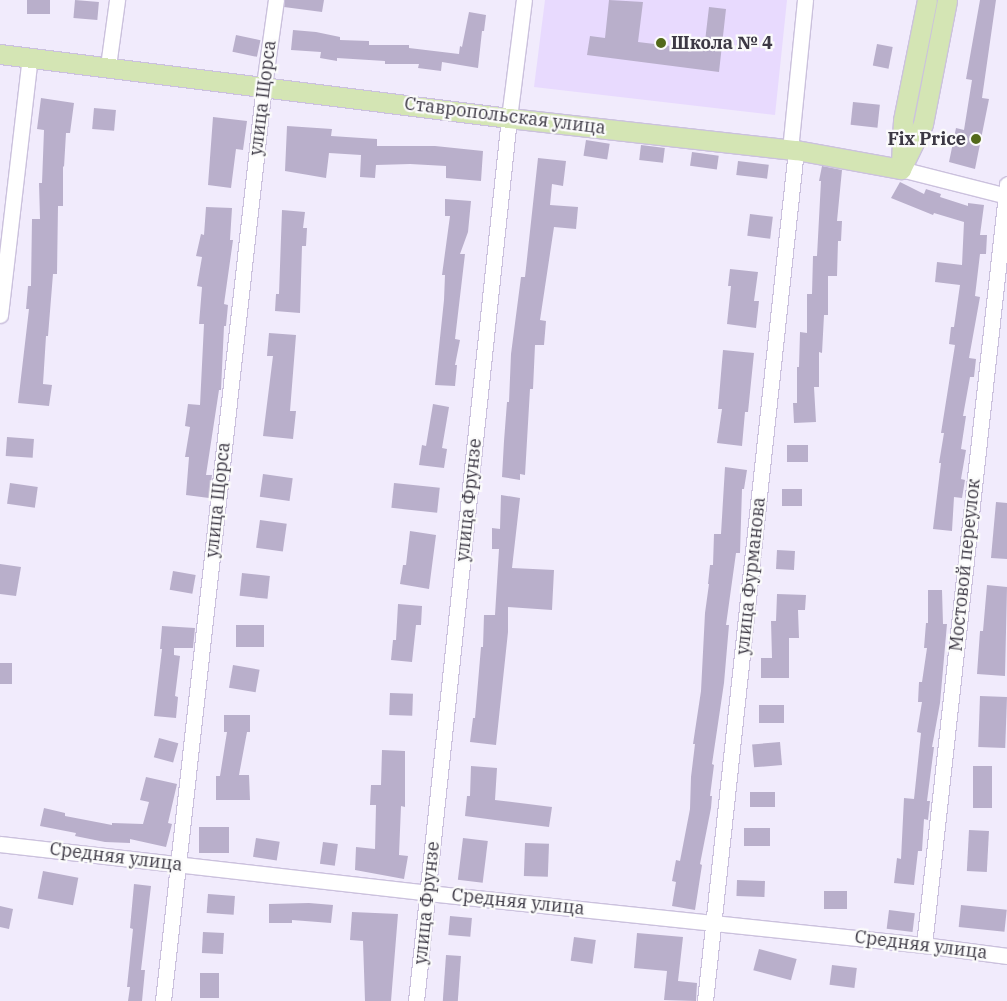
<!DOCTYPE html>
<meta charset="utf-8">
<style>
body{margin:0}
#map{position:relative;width:1007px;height:1001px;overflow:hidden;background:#f1ebfc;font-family:"IBM Plex Serif",serif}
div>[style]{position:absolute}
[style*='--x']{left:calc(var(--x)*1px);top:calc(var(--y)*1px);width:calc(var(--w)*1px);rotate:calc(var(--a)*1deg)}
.built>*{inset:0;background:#e8dafe}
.building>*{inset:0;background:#b9afcb;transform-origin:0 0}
.roads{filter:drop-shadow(1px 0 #cbc1dd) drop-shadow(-1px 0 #cbc1dd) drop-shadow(0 1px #cbc1dd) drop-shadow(0 -1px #cbc1dd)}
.minor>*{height:15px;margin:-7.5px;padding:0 7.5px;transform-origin:7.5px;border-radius:7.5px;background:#fff}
.major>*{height:19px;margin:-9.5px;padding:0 9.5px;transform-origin:9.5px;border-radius:9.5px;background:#d4e5b4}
.dots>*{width:14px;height:14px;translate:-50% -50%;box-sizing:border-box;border:2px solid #fbfbfb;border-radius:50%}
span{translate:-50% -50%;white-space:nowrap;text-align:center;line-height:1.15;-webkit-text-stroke:4.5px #fbfbfb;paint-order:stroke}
.poi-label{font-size:18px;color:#3c3844;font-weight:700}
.left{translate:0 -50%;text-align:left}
.right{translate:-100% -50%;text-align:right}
.street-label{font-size:18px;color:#3c3844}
</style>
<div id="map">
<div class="built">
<div style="clip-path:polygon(545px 0,787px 0,775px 115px,534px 87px)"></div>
</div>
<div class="building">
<div style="left:27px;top:0;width:23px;height:14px"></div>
<div style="left:75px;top:0;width:24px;height:18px;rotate:5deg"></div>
<div style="clip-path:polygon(285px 0,324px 0,322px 12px,284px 7px)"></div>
<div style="clip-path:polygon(609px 0,643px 2px,638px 42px,704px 50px,709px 7px,726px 9px,719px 72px,587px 55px,590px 36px,605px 38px)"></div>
<div style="clip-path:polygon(980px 0,996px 0,982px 98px,989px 99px,975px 169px,949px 162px,956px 128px,964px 130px,972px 80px,966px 79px)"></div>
<div style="clip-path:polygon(469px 12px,486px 15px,484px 31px,482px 31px,478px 68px,442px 62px,441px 71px,418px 68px,419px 64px,385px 64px,385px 61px,337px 58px,337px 61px,320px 58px,321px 52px,291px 50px,293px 30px,316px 32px,340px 37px,340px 40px,369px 41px,369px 45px,409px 45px,409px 48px,459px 54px,460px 46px,462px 47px)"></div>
<div style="left:236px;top:35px;width:25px;height:17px;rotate:12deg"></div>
<div style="left:877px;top:44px;width:16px;height:22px;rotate:11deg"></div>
<div style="clip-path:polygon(41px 98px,74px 103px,70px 133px,66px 133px,64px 167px,63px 166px,63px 206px,58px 206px,57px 274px,53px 274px,48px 336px,46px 336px,43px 384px,52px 385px,49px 406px,18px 403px,29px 309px,26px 309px,28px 286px,31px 286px,32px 219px,40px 219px,39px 183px,42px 183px,44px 130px,37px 129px)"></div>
<div style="left:853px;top:102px;width:27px;height:23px;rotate:6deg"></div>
<div style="left:94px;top:108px;width:22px;height:21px;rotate:5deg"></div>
<div style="clip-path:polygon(213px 117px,247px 121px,243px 150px,236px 149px,231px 188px,208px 185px)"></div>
<div style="clip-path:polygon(287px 126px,332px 129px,331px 136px,377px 139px,377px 146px,435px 146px,483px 151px,481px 181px,446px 178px,446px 166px,410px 164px,376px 165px,375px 178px,360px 177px,361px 155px,329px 153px,326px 178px,285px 171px)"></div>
<div style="left:586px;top:140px;width:24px;height:16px;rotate:9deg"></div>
<div style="left:641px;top:145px;width:24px;height:15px;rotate:7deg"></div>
<div style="left:692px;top:152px;width:27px;height:14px;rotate:8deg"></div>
<div style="clip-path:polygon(538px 158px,566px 161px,563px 186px,552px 184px,550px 205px,578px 207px,576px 229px,554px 227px,540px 320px,546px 321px,544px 345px,535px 345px,533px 389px,530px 389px,525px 475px,520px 474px,520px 480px,502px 477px,504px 441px,507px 402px,509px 402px,511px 354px,521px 277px,525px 277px)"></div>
<div style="left:738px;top:161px;width:31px;height:14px;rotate:7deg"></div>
<div style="clip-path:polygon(822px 166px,842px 170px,837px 221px,842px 221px,841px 241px,838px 241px,837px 276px,828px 276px,828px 315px,824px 315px,822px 353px,819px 352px,819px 387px,814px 387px,816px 422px,794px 423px,793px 403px,797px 403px,797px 367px,799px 367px,800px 332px,807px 333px,807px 294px,812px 294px,813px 256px,817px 256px,821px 181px,819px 181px)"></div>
<div style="clip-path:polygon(900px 182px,924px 194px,926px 189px,941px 194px,940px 197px,968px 206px,968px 203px,984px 205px,980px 235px,987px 235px,986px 254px,980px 254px,975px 296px,980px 297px,969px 358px,976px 359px,974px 377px,970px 377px,963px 416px,966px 416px,961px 449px,966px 450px,961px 479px,965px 480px,962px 498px,954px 497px,952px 531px,933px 529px,941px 463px,939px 463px,944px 433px,941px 433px,955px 345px,949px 344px,951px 327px,954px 327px,960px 285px,935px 282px,937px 262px,962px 265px,964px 222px,934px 213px,933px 215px,891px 198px)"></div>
<div style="clip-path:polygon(445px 199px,471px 201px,468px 232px,460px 254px,465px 254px,455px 339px,460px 340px,455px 365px,457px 365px,455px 386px,435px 385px,444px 300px,445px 275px,442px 275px,450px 216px,445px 216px)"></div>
<div style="clip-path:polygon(206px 207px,232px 208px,230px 240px,233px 240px,224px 304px,228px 305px,226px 326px,224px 326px,221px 390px,219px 390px,206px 475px,212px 475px,209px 498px,186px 495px,189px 457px,185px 457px,190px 427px,185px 426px,188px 404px,200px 405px,204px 324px,199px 324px,202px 287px,197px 286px,202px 257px,196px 256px,201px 234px,204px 235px)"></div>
<div style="clip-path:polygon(282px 210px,305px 212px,303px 228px,307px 228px,306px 246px,302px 246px,300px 313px,275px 311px,276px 294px,279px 294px)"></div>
<div style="left:750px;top:214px;width:23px;height:22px;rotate:7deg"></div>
<div style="clip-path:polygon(730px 269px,758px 272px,754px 301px,759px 301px,756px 328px,727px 324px,731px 286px,728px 286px)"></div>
<div style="clip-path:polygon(269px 333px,296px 335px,290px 411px,296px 411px,293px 439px,263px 436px,273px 356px,267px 356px)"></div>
<div style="clip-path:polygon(723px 350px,754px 353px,748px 412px,745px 412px,742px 446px,717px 443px,722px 409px,718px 409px)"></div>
<div style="clip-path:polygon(433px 404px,449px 407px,442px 448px,447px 449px,444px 468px,419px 465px,422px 445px,426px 446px)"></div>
<div style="left:7px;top:437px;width:27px;height:19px;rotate:4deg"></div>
<div style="left:787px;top:445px;width:21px;height:17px"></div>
<div style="clip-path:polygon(725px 467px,747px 470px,744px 489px,742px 489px,740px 553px,736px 553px,726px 625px,729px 625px,724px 683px,712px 764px,714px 765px,710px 796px,712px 796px,711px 808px,700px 864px,702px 865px,695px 910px,672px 906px,676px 882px,672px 881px,676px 860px,680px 861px,690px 809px,691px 777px,695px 744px,693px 744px,701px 691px,705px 613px,709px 584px,708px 584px,710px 565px,713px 565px,714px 534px,721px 534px)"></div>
<div style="left:263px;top:474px;width:30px;height:23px;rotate:8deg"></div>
<div style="left:10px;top:483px;width:28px;height:21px;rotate:8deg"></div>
<div style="left:394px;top:483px;width:46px;height:25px;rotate:6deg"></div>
<div style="left:802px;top:489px;width:17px;height:20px;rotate:90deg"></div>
<div style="clip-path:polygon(501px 495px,520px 498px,512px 568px,554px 570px,552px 610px,508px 607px,508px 632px,496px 745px,470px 742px,473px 718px,475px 718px,481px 647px,483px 647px,484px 615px,495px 615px,499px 549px,492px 549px,492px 528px,500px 529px)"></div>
<div style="clip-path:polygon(996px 502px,1007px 503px,1007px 559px,991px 558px)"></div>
<div style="left:260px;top:520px;width:27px;height:28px;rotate:8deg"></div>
<div style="clip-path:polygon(410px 531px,436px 535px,429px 589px,400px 584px,403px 565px,406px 565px)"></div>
<div style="left:777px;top:550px;width:18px;height:19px;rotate:3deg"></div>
<div style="clip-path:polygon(0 564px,21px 567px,16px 596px,0 594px)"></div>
<div style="left:173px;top:571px;width:23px;height:19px;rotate:10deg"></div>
<div style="left:242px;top:573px;width:28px;height:23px;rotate:6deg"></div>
<div style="clip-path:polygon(987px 585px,1007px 587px,1005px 676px,977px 674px,980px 631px,983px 631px)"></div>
<div style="clip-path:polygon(928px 590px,942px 590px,943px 624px,947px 624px,940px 703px,932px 747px,934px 747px,927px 801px,930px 801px,928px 820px,924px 819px,922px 851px,918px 851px,914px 885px,894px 883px,897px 858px,901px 859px,904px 798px,914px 799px,921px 733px,917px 732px,922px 702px,918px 702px,919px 682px,922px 682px,927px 648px,924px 648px,926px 623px,928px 623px)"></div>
<div style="clip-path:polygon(777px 594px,806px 595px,805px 610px,798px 610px,799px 638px,789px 638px,789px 678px,761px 678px,761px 658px,772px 658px,771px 621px,776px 621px)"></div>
<div style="clip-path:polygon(398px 604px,422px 606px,421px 625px,416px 625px,412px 662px,391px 660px,393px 640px,396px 640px)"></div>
<div style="left:236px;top:625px;width:28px;height:22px"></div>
<div style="clip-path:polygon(162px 626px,195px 628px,193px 648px,174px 648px,174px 655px,180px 656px,175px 696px,178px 697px,176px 718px,154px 716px,162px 649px,160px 649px)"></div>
<div style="left:0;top:663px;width:12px;height:21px"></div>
<div style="left:233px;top:665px;width:27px;height:23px;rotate:10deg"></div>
<div style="left:390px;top:693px;width:23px;height:22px;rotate:2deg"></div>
<div style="left:980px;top:696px;width:27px;height:51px;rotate:2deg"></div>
<div style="left:759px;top:705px;width:25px;height:18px"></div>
<div style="clip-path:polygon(224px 715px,250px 715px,250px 732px,247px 732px,239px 775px,249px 775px,250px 800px,216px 800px,216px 776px,220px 776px,227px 732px,224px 732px)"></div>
<div style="left:159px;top:738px;width:20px;height:20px;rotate:15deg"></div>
<div style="left:780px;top:742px;width:23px;height:28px;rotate:85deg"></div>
<div style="clip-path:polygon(382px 750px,405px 751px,405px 807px,401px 806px,399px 855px,408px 856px,404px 879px,355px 870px,356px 847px,375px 849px,376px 805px,370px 805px,371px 785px,381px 785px)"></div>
<div style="clip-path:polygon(471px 766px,497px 768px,495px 800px,552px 807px,549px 827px,465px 816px,467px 796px,470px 796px)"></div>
<div style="left:992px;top:766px;width:42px;height:19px;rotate:90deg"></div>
<div style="clip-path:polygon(146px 777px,177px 784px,168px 823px,172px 824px,166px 847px,130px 839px,130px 843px,105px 842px,75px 836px,76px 833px,40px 826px,44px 808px,65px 813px,65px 816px,112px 825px,112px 823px,143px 824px,149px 802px,140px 800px)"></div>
<div style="left:750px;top:792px;width:25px;height:15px"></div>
<div style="left:229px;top:827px;width:26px;height:30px;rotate:90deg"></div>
<div style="left:744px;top:828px;width:26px;height:18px"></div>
<div style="left:969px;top:830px;width:20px;height:41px;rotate:3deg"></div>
<div style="left:256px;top:838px;width:24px;height:19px;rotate:9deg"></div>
<div style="left:463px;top:838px;width:25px;height:42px;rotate:7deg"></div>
<div style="left:323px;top:842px;width:15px;height:22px;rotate:8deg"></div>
<div style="left:525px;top:843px;width:24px;height:33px;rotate:2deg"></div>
<div style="left:43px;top:871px;width:36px;height:28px;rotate:11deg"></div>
<div style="left:737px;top:880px;width:28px;height:16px;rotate:2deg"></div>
<div style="clip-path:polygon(134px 884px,151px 886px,141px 970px,145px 970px,142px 1001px,128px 1001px,130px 987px,127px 987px,133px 929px,130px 928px)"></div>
<div style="left:824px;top:891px;width:23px;height:18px"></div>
<div style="left:208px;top:894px;width:27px;height:19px;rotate:4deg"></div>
<div style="clip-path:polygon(309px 903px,333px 905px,331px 923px,292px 920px,292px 923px,269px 923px,269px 904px)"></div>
<div style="left:961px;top:905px;width:46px;height:22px;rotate:6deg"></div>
<div style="clip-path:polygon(0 906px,13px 909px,9px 929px,0 927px)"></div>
<div style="left:889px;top:910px;width:26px;height:19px;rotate:7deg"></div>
<div style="clip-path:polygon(352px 912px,398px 914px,391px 1001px,365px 1001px,363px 941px,350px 940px)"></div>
<div style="left:450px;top:916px;width:22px;height:19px;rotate:5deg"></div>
<div style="left:203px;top:932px;width:21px;height:21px;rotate:3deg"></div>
<div style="clip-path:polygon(637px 933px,683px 937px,678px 981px,697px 983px,696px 1001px,664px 1000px,667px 971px,634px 968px)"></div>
<div style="left:574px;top:937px;width:22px;height:24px;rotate:8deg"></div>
<div style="left:759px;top:949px;width:39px;height:22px;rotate:15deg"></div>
<div style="left:446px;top:955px;width:15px;height:46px;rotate:4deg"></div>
<div style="left:832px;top:965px;width:25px;height:20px;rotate:7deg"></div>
<div style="left:200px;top:973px;width:19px;height:25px"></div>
</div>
<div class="roads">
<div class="minor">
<div style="--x:108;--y:66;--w:67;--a:-82.2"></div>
<div style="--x:790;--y:150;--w:151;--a:-84.3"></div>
<div style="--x:901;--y:169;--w:109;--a:14.3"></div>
<div style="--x:0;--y:315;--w:260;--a:-83.4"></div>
<div style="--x:0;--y:844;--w:431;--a:6.5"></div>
<div style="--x:428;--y:893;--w:499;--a:6"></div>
<div style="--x:924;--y:945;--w:84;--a:7.5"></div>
<div style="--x:924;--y:945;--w:765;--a:-83.77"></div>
<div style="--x:163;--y:1001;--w:922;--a:-83.71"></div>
<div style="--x:264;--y:85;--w:86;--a:-82"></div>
<div style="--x:416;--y:1001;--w:888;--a:-83.99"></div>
<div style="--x:509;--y:118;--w:119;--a:-82.8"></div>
<div style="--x:705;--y:1001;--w:856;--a:-83.9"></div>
</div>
<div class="major">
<div style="--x:0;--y:54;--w:513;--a:7.17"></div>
<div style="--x:509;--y:118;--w:289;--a:6.4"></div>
<div style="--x:796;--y:150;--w:107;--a:10.3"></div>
<div style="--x:901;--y:163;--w:43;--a:-87.3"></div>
<div style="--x:903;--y:120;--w:122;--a:-78.7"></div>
<div style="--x:901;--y:169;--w:50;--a:-63.9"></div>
<div style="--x:923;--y:124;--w:126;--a:-79"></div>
</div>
</div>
<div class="dots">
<div style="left:661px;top:43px;background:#536a1a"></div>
<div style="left:976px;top:139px;background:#536a1a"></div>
</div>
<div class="poi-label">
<span class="left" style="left:671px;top:43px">Школа № 4</span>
<span class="right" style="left:966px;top:139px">Fix Price</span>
</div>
<div class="street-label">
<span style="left:263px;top:98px;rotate:-83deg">улица Щорса</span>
<span style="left:505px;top:116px;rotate:7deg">Ставропольская улица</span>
<span style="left:218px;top:500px;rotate:-84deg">улица Щорса</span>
<span style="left:469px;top:500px;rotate:-84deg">улица Фрунзе</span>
<span style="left:965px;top:565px;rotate:-84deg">Мостовой переулок</span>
<span style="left:751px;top:576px;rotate:-84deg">улица Фурманова</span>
<span style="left:116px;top:857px;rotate:7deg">Средняя улица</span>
<span style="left:518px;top:902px;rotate:6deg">Средняя улица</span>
<span style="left:427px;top:903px;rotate:-84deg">улица Фрунзе</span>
<span style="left:921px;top:945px;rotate:7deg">Средняя улица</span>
</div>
</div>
